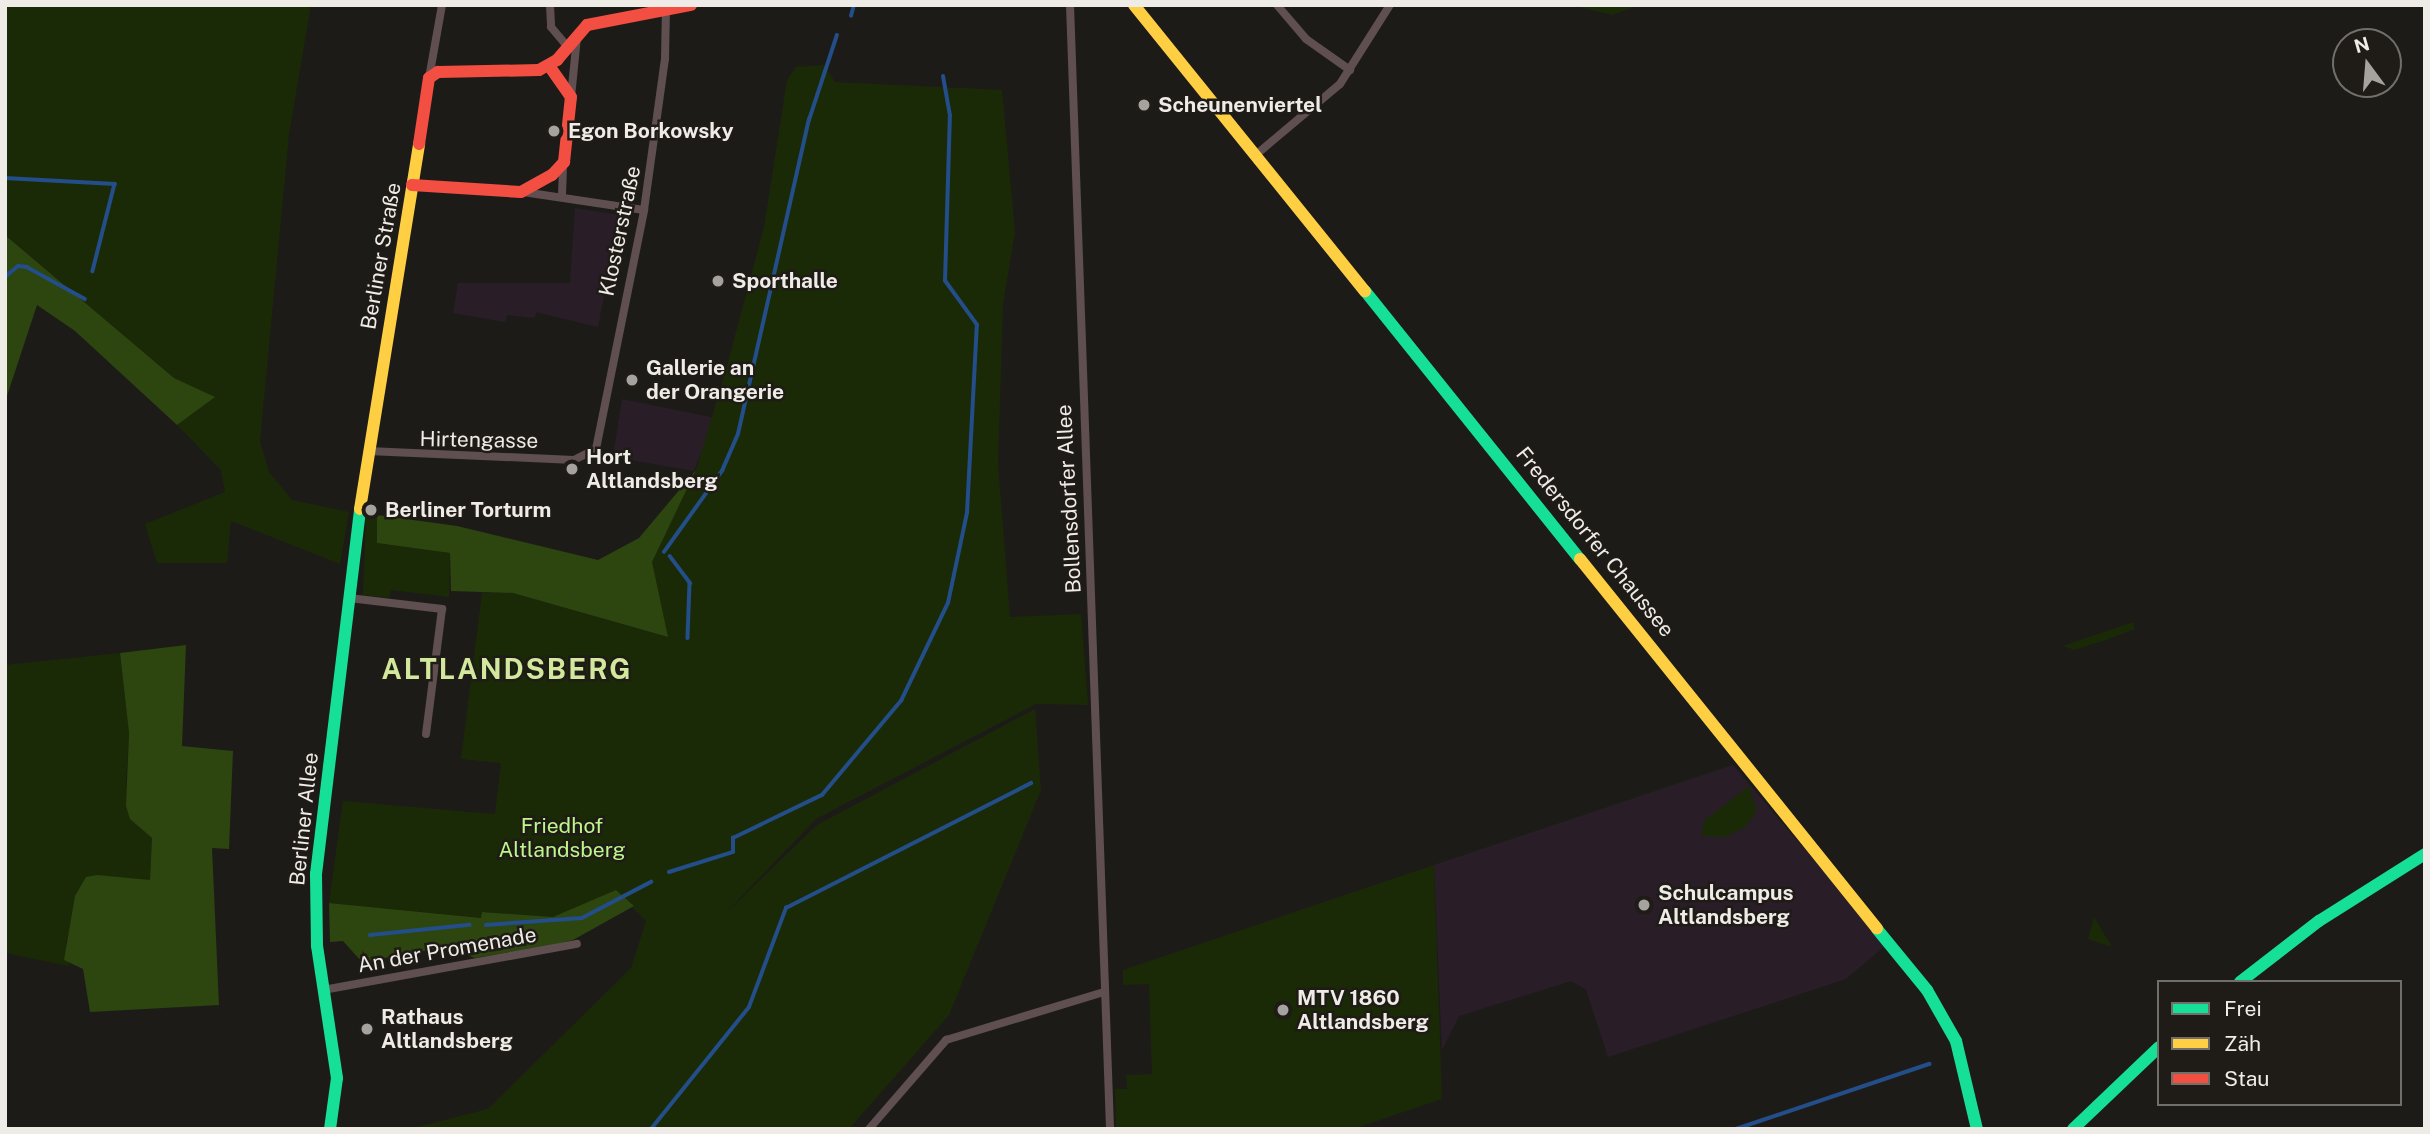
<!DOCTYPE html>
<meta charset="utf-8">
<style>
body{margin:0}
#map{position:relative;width:2430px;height:1134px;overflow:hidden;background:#1d1b18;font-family:"Public Sans",sans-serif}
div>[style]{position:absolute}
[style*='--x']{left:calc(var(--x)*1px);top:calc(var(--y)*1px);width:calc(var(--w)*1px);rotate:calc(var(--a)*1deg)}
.education>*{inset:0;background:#291e28}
.green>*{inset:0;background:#1a2a07}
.forest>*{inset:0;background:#2d450f}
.stream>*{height:3.5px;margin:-1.75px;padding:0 1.75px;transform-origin:1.75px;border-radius:1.75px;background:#234e89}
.street>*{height:8px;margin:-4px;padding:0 4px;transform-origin:4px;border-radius:4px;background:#604f50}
.fast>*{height:12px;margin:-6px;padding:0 6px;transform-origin:6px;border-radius:6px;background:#16e098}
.slow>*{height:12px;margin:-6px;padding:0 6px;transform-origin:6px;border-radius:6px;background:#ffcf43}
.jam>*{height:12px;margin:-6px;padding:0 6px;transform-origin:6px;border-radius:6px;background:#f24e42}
.dots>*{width:19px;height:19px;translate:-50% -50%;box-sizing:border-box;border:4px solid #1f1b16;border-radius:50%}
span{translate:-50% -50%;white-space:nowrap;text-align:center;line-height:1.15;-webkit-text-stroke:5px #1f1b16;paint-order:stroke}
.poi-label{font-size:21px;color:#efece8;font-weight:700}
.left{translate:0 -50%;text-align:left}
.street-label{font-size:21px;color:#efece8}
.park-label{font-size:21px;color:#bdf68b}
.district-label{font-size:28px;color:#d2e89d;font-weight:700;letter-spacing:2px}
.frame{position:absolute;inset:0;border:7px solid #efece8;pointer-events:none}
.legend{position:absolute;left:2157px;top:980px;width:245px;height:126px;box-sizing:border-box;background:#1f1b16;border:2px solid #726f6a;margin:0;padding:9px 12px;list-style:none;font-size:21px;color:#efece8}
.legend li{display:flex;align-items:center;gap:14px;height:35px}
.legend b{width:35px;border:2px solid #726f6a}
.north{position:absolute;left:2332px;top:28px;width:70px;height:70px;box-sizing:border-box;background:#1f1b16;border:2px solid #726f6a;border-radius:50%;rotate:344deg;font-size:19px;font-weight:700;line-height:28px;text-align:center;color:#efece8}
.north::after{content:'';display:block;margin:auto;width:24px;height:32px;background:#a6a39f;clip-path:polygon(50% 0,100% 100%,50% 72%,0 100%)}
</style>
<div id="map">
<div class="education">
<div style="clip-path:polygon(575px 208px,619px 215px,598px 327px,536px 312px,535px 318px,507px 315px,505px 322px,453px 313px,458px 283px,570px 283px)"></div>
<div style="clip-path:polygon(622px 399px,715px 418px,694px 471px,613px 457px)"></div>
<div style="clip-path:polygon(1733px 765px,1886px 945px,1846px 979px,1608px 1057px,1586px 989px,1571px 981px,1459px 1016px,1442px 1050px,1434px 865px)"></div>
</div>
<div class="green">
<div style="clip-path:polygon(5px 5px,311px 5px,289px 134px,260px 441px,269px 472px,292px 500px,349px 512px,340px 564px,231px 521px,227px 563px,157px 563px,145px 524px,225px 492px,221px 470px,177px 425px,214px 397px,174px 378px,5px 235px)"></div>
<div style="clip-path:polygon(1571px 5px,1639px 5px,1612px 15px)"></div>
<div style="clip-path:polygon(824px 65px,835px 82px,1002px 90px,1015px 232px,1003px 304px,998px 464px,1010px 617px,1081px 614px,1088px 705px,1036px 704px,816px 819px,721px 918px,817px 825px,1035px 709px,1041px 790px,949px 1015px,849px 1129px,409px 1129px,488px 1109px,631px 968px,646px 921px,616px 891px,553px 917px,483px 912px,482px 918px,329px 903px,343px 801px,495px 814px,501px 763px,461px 759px,482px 593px,513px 593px,667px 637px,651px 562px,696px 470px,727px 366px,764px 227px,787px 80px,796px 67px)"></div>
<div style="clip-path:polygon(366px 514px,377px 515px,377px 543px,450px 553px,449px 597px,391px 590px,389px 598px,363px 595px)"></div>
<div style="clip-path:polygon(2133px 622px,2135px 629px,2106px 640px,2074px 650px,2063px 646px)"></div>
<div style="clip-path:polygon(120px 653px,129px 733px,126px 785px,141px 828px,152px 838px,150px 880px,130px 880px,66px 941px,69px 966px,5px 953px,5px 665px)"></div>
<div style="clip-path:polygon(1749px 786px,1757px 811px,1745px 827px,1726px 837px,1702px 836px,1704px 821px)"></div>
<div style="clip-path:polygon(1434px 865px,1442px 1099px,1353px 1129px,1116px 1129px,1115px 1089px,1127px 1089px,1126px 1075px,1152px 1074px,1149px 984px,1123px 985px,1123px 970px)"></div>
<div style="clip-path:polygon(2094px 917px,2112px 947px,2088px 939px)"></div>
</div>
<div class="forest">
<div style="clip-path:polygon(5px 235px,174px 378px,215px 397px,177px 425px,75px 331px,37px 305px,5px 402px)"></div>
<div style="clip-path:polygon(696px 470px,652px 562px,668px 637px,513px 593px,451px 591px,450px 553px,377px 543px,377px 515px,457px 526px,598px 560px,639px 538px)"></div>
<div style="clip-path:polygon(186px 645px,182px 746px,233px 751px,229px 849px,212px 848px,219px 1005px,90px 1012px,83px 969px,64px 960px,75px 896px,86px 877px,97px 875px,150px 880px,152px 838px,130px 819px,126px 806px,129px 733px,120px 653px)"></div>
<div style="clip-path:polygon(616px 890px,634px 906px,573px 940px,552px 945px,475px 958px,446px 947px,362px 962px,343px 941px,330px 942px,329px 903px,481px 918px,482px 912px,553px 917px)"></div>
</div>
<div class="stream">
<div style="--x:851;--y:16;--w:11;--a:-75"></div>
<div style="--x:5;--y:178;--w:110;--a:3.1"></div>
<div style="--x:115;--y:184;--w:90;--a:104.2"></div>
<div style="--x:5;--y:277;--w:17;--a:-40"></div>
<div style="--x:18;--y:266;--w:9;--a:6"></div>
<div style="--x:27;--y:267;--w:66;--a:28.9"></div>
<div style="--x:664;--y:552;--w:100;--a:-54.4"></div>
<div style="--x:722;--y:471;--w:40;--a:-66.6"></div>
<div style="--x:738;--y:434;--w:322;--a:-77.3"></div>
<div style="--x:809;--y:120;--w:89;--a:-71.8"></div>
<div style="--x:670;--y:556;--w:34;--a:53"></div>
<div style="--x:690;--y:583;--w:55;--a:92.1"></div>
<div style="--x:669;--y:872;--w:67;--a:-17.4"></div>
<div style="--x:733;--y:852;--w:14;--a:-90"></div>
<div style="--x:733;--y:838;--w:99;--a:-25.8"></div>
<div style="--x:822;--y:795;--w:123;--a:-50"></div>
<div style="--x:901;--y:701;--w:109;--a:-64.4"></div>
<div style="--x:948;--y:603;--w:92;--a:-78.1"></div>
<div style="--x:967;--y:513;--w:188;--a:-87"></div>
<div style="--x:977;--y:325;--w:54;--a:-126"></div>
<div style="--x:945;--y:281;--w:165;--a:-88.3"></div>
<div style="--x:950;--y:116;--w:40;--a:-100"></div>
<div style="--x:486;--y:925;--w:96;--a:-4.2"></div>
<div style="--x:582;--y:918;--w:78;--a:-27.6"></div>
<div style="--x:370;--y:935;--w:100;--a:-5.8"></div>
<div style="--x:651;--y:1129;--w:156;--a:-51.2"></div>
<div style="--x:749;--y:1007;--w:106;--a:-69.5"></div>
<div style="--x:786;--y:908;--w:275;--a:-27"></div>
<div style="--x:1736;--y:1129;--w:204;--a:-18.6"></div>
</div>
<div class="street">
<div style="--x:550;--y:5;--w:22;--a:87"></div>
<div style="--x:551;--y:27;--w:25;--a:50"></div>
<div style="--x:1070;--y:5;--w:1125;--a:87.96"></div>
<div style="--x:1277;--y:5;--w:45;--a:49.5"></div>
<div style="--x:1306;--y:39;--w:54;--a:35.2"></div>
<div style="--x:429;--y:78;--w:74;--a:-79.9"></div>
<div style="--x:571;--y:97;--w:60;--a:-84.3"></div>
<div style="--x:1258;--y:153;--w:107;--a:-40.1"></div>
<div style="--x:1340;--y:84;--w:93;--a:-57.7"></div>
<div style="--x:523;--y:192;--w:122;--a:8.5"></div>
<div style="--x:562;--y:195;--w:32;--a:-88"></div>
<div style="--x:368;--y:451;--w:206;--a:2.5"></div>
<div style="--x:574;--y:460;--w:25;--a:-27"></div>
<div style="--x:596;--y:449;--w:244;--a:-78.6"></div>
<div style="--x:644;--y:210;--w:152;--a:-82.1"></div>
<div style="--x:665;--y:59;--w:50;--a:-88.9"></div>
<div style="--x:349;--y:598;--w:94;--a:6.7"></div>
<div style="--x:442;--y:609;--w:126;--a:97.3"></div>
<div style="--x:323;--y:990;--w:258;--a:-10.3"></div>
<div style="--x:869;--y:1129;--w:118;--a:-49.1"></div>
<div style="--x:946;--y:1040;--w:165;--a:-16.9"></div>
</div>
<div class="fast">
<div style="--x:1365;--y:291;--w:344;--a:51.3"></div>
<div style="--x:1877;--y:929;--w:79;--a:50.7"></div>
<div style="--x:1927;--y:990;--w:59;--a:60.4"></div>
<div style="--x:1956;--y:1041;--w:90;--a:76.6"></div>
<div style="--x:2240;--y:982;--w:100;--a:-37.7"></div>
<div style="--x:2319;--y:921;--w:125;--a:-32.3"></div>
<div style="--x:330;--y:1129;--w:51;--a:-82.2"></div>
<div style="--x:337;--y:1078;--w:134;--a:-98.6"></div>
<div style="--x:317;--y:946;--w:72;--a:-90.8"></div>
<div style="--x:316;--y:874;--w:368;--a:-83.1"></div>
<div style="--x:2073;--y:1129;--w:119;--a:-43.6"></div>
</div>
<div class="slow">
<div style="--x:1134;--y:5;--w:368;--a:51.1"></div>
<div style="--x:360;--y:509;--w:370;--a:-80.8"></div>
<div style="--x:1580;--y:559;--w:474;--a:51.2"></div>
</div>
<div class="jam">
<div style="--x:419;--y:144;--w:67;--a:-81.4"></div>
<div style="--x:429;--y:78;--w:11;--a:-34"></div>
<div style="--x:438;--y:72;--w:101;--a:-1.1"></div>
<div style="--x:539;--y:70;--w:21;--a:-29"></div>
<div style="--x:557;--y:60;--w:46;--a:-49.4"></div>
<div style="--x:587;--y:25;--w:106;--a:-10.9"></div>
<div style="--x:412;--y:185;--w:109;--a:3.7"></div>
<div style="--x:521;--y:192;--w:35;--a:-29"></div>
<div style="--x:552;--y:175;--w:18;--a:-47"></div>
<div style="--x:564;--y:162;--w:65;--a:-83.9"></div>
<div style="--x:571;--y:97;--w:37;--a:-125"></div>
</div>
<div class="dots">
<div style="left:1144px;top:105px;background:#a6a39f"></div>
<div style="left:554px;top:131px;background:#a6a39f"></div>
<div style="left:718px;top:281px;background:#a6a39f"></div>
<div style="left:632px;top:380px;background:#a6a39f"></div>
<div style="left:572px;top:469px;background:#a6a39f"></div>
<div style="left:371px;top:510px;background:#a6a39f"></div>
<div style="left:1644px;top:905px;background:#a6a39f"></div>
<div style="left:1283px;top:1010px;background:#a6a39f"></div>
<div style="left:367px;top:1029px;background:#a6a39f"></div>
</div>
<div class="poi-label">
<span class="left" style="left:1158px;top:105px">Scheunenviertel</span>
<span class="left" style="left:568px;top:131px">Egon Borkowsky</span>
<span class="left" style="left:732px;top:281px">Sporthalle</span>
<span class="left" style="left:646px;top:380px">Gallerie an<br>der Orangerie</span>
<span class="left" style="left:586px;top:469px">Hort<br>Altlandsberg</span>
<span class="left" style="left:385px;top:510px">Berliner Torturm</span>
<span class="left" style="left:1658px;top:905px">Schulcampus<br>Altlandsberg</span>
<span class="left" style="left:1297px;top:1010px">MTV 1860<br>Altlandsberg</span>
<span class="left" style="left:381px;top:1029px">Rathaus<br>Altlandsberg</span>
</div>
<div class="street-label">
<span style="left:620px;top:231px;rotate:-78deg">Klosterstraße</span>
<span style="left:381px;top:256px;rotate:-80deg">Berliner Straße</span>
<span style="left:479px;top:440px;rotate:1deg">Hirtengasse</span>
<span style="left:1069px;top:499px;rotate:-93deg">Bollensdorfer Allee</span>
<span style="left:1595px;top:542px;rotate:51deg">Fredersdorfer Chaussee</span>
<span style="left:304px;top:819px;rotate:-84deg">Berliner Allee</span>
<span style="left:447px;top:950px;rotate:-10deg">An der Promenade</span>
</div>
<div class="park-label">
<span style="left:562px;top:838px">Friedhof<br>Altlandsberg</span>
</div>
<div class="district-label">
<span style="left:507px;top:669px">ALTLANDSBERG</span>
</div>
<div class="frame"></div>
<ul class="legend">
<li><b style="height:9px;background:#16e098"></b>Frei</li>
<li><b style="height:9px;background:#ffcf43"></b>Zäh</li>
<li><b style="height:9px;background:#f24e42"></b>Stau</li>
</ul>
<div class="north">N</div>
</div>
